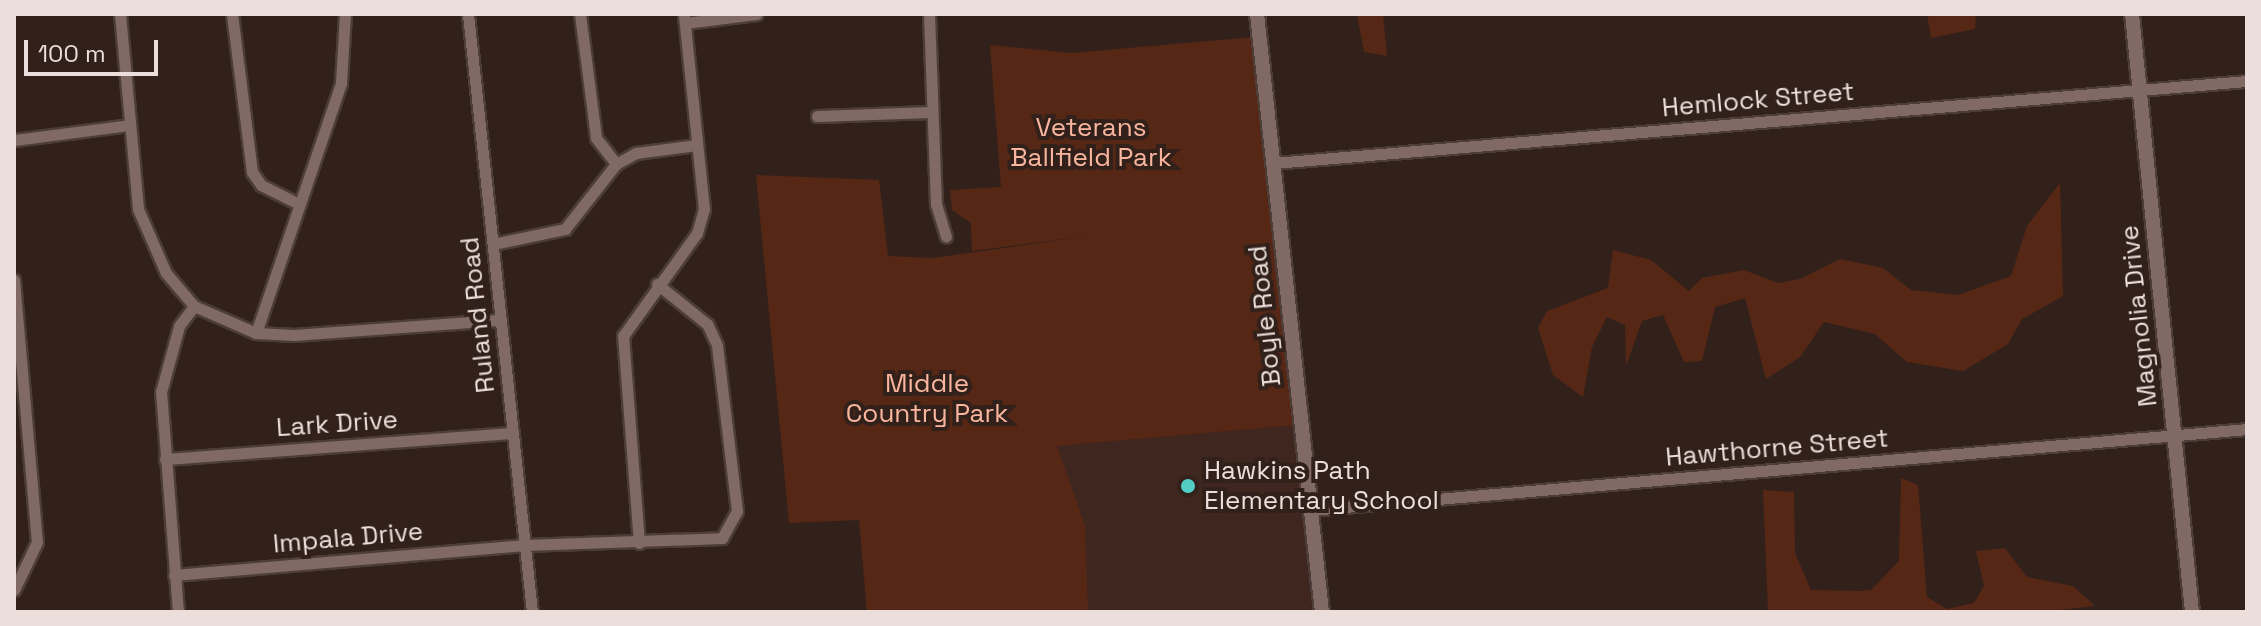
<!DOCTYPE html>
<style>
body{margin:0}
#map{position:relative;width:2261px;height:626px;overflow:hidden;background:#32211a;font-family:"Space Grotesk",sans-serif}
div>[style]{position:absolute}
[style*='--x']{left:calc(var(--x)*1px);top:calc(var(--y)*1px);width:calc(var(--w)*1px);rotate:calc(var(--a)*1deg)}
.built>*{inset:0;background:#3f271f}
.green>*{inset:0;background:#572716}
.roads{filter:drop-shadow(2px 0 #4c3d38) drop-shadow(-2px 0 #4c3d38) drop-shadow(0 2px #4c3d38) drop-shadow(0 -2px #4c3d38)}
.minor>*{height:11px;margin:-5.5px;padding:0 5.5px;transform-origin:5.5px;border-radius:5.5px;background:#806a63}
.tertiary>*{height:14px;margin:-7px;padding:0 7px;transform-origin:7px;border-radius:7px;background:#806a63}
.dots>*{width:22px;height:22px;translate:-50% -50%;box-sizing:border-box;border:4px solid #32211a;border-radius:50%}
span{translate:-50% -50%;white-space:nowrap;text-align:center;line-height:1.15;-webkit-text-stroke:8px #32211a;paint-order:stroke}
.street-label{font-size:26px;color:#ecdfdb}
.park-label{font-size:26px;color:#f9b59e}
.poi-label{font-size:26px;color:#ecdfdb}
.left{translate:0 -50%;text-align:left}
.frame{position:absolute;inset:0;border:16px solid #ecdfdb;pointer-events:none}
.scale{position:absolute;left:24px;top:40px;width:134px;height:36px;box-sizing:border-box;border:4px solid #ecdfdb;border-top:0;padding-left:10px;font-size:24px;line-height:28px;white-space:nowrap;color:#ecdfdb;-webkit-text-stroke:6px #32211a;paint-order:stroke}
</style>
<div id="map">
<div class="built">
<div style="clip-path:polygon(1298px 425px,1318px 612px,1088px 612px,1057px 446px)"></div>
</div>
<div class="green">
<div style="clip-path:polygon(1357px 14px,1383px 14px,1387px 56px,1364px 52px)"></div>
<div style="clip-path:polygon(1927px 14px,1976px 14px,1975px 29px,1931px 38px)"></div>
<div style="clip-path:polygon(1255px 37px,1298px 425px,1057px 446px,1085px 526px,1088px 612px,867px 612px,859px 520px,789px 523px,756px 175px,879px 180px,888px 256px,933px 258px,1095px 235px,972px 251px,971px 223px,952px 210px,950px 190px,1001px 187px,990px 45px,1071px 53px)"></div>
<div style="clip-path:polygon(2060px 183px,2063px 296px,2022px 319px,2008px 344px,1963px 371px,1907px 362px,1875px 334px,1824px 322px,1800px 357px,1766px 379px,1745px 298px,1715px 307px,1702px 361px,1684px 362px,1663px 315px,1642px 321px,1626px 366px,1625px 325px,1607px 317px,1592px 347px,1583px 397px,1553px 375px,1538px 328px,1547px 311px,1608px 288px,1613px 250px,1651px 260px,1689px 291px,1702px 278px,1744px 270px,1778px 283px,1800px 279px,1840px 259px,1883px 268px,1911px 290px,1958px 295px,2011px 276px,2027px 226px)"></div>
<div style="clip-path:polygon(1901px 478px,1918px 485px,1927px 597px,1947px 609px,1974px 603px,1984px 586px,1976px 551px,2005px 548px,2027px 577px,2073px 586px,2095px 606px,2040px 612px,1768px 612px,1763px 490px,1794px 492px,1795px 553px,1811px 590px,1860px 591px,1871px 590px,1899px 561px)"></div>
</div>
<div class="roads">
<div class="minor">
<div style="--x:120;--y:14;--w:196;--a:84.7"></div>
<div style="--x:138;--y:209;--w:70;--a:66.4"></div>
<div style="--x:166;--y:273;--w:43;--a:49.7"></div>
<div style="--x:194;--y:306;--w:68;--a:23.5"></div>
<div style="--x:256;--y:333;--w:38;--a:3"></div>
<div style="--x:294;--y:335;--w:207;--a:-4.2"></div>
<div style="--x:232;--y:14;--w:159;--a:82.8"></div>
<div style="--x:252;--y:172;--w:16;--a:55"></div>
<div style="--x:261;--y:185;--w:42;--a:26.6"></div>
<div style="--x:468;--y:14;--w:601;--a:83.89"></div>
<div style="--x:580;--y:14;--w:125;--a:82.6"></div>
<div style="--x:596;--y:138;--w:33;--a:52"></div>
<div style="--x:929;--y:14;--w:190;--a:87.9"></div>
<div style="--x:936;--y:204;--w:34;--a:73"></div>
<div style="--x:685;--y:23;--w:72;--a:-7.2"></div>
<div style="--x:817;--y:116;--w:114;--a:-2"></div>
<div style="--x:14;--y:140;--w:116;--a:-7.4"></div>
<div style="--x:1274;--y:163;--w:976;--a:-4.82"></div>
<div style="--x:493;--y:244;--w:74;--a:-11.8"></div>
<div style="--x:565;--y:229;--w:83;--a:-51.9"></div>
<div style="--x:616;--y:164;--w:23;--a:-29"></div>
<div style="--x:636;--y:153;--w:61;--a:-7.6"></div>
<div style="--x:14;--y:280;--w:263;--a:85"></div>
<div style="--x:37;--y:542;--w:53;--a:115.6"></div>
<div style="--x:256;--y:333;--w:264;--a:-71.2"></div>
<div style="--x:341;--y:83;--w:69;--a:-86.7"></div>
<div style="--x:165;--y:459;--w:348;--a:-4.3"></div>
<div style="--x:1310;--y:510;--w:940;--a:-4.94"></div>
<div style="--x:639;--y:543;--w:208;--a:-94.4"></div>
<div style="--x:623;--y:336;--w:127;--a:-54.3"></div>
<div style="--x:697;--y:233;--w:25;--a:-74"></div>
<div style="--x:704;--y:209;--w:196;--a:-95.9"></div>
<div style="--x:174;--y:575;--w:352;--a:-4.9"></div>
<div style="--x:525;--y:545;--w:197;--a:-2"></div>
<div style="--x:722;--y:538;--w:31;--a:-61"></div>
<div style="--x:737;--y:511;--w:167;--a:-96.9"></div>
<div style="--x:717;--y:345;--w:23;--a:-115"></div>
<div style="--x:707;--y:324;--w:64;--a:-141.3"></div>
<div style="--x:178;--y:612;--w:221;--a:-94.4"></div>
<div style="--x:161;--y:392;--w:68;--a:-74.7"></div>
<div style="--x:179;--y:326;--w:25;--a:-53"></div>
</div>
<div class="tertiary">
<div style="--x:1257;--y:14;--w:602;--a:83.8"></div>
<div style="--x:2132;--y:14;--w:601;--a:84.27"></div>
</div>
</div>
<div class="dots">
<div style="left:1188px;top:486px;background:#54cdc7"></div>
</div>
<div class="street-label">
<span style="left:1758px;top:100px;rotate:-5deg">Hemlock Street</span>
<span style="left:478px;top:315px;rotate:-96deg">Ruland Road</span>
<span style="left:1265px;top:316px;rotate:-96deg">Boyle Road</span>
<span style="left:2139px;top:316px;rotate:-96deg">Magnolia Drive</span>
<span style="left:337px;top:424px;rotate:-4deg">Lark Drive</span>
<span style="left:1777px;top:448px;rotate:-5deg">Hawthorne Street</span>
<span style="left:348px;top:538px;rotate:-5deg">Impala Drive</span>
</div>
<div class="park-label">
<span style="left:1091px;top:143px">Veterans<br>Ballfield Park</span>
<span style="left:927px;top:399px">Middle<br>Country Park</span>
</div>
<div class="poi-label">
<span class="left" style="left:1204px;top:486px">Hawkins Path<br>Elementary School</span>
</div>
<div class="frame"></div>
<div class="scale">100 m</div>
</div>
